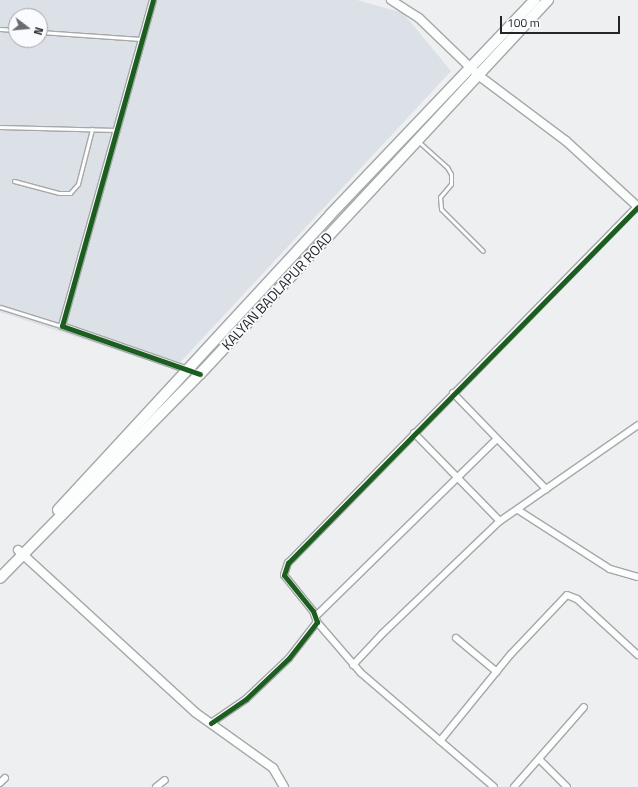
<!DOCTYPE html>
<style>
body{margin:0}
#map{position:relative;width:638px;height:787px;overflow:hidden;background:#edeff1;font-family:"Titillium Web",sans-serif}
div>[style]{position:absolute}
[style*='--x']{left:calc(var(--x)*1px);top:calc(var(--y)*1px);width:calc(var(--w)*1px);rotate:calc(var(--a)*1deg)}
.built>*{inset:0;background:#dce0e7}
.roads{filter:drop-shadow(1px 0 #a6a7a8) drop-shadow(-1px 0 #a6a7a8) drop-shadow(0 1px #a6a7a8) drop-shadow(0 -1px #a6a7a8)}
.service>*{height:3px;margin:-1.5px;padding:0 1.5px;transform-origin:1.5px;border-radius:1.5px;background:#fcfdfd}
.minor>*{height:6px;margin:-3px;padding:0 3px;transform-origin:3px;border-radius:3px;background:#fcfdfd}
.tertiary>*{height:8px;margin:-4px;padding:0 4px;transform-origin:4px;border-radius:4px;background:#fcfdfd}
.primary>*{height:10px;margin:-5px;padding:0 5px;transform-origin:5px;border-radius:5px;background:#fcfdfd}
.cycleway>*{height:5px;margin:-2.5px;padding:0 2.5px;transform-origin:2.5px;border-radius:2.5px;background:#1b5e20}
span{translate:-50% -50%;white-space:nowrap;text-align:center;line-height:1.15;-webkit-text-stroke:3.5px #f9fbff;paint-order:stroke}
.street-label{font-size:14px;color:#252527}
.north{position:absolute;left:8px;top:8px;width:40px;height:40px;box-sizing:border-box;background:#f9fbff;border:1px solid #a4a5a9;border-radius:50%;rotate:106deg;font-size:11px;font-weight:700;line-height:16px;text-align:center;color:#252527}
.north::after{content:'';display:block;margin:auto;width:14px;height:18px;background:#6b6c6e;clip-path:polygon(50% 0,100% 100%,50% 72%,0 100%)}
.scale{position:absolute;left:500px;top:16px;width:120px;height:18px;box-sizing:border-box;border:2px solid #252527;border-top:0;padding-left:5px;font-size:12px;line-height:14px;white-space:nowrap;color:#252527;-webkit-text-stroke:3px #f9fbff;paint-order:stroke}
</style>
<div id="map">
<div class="built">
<div style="clip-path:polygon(evenodd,0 0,357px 0,403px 13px,451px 71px,174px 369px,0 312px,0 0,16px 16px,40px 16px,40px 40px,16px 40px,16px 16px)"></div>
</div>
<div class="roads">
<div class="service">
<div style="--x:0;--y:29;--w:16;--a:4"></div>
<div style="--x:40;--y:32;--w:101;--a:4"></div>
<div style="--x:0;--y:127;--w:116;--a:1.5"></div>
<div style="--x:419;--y:142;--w:38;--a:42"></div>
<div style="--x:447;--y:167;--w:8;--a:60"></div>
<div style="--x:451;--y:174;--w:10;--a:90"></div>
<div style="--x:451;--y:184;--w:17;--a:130"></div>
<div style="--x:440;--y:197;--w:12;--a:85"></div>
<div style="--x:441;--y:209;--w:59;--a:45"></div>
<div style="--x:14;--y:181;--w:47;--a:14.9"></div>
<div style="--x:59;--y:193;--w:11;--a:0"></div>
<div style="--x:70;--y:193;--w:12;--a:-48"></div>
<div style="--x:78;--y:184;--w:57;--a:-75.7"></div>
<div style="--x:0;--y:307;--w:64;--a:17.3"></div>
</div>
<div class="minor">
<div style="--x:153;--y:0;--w:338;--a:105.6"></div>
<div style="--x:62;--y:326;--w:146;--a:19.2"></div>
<div style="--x:453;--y:393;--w:134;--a:45.9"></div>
<div style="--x:414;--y:433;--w:123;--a:45.7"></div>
<div style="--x:518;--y:510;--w:109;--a:32.7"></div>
<div style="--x:610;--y:569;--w:29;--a:16"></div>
<div style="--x:316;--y:616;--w:253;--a:-44.4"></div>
<div style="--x:317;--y:622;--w:67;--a:49.2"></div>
<div style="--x:361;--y:673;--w:175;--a:40.6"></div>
<div style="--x:456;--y:638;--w:53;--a:39.7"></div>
<div style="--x:353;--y:665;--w:42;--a:-46.9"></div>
<div style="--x:382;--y:634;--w:163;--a:-43.8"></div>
<div style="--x:500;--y:521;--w:168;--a:-34.8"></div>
<div style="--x:211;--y:723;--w:42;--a:-34.4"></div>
<div style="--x:246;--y:699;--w:59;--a:-43.6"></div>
<div style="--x:289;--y:658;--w:46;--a:-52.1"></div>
<div style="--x:317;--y:622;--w:12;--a:-110"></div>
<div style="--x:313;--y:611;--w:46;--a:-128.9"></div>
<div style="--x:284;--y:575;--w:13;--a:-72"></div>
<div style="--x:288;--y:563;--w:500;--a:-45.6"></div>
<div style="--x:440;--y:741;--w:112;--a:-50.8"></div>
<div style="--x:511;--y:654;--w:81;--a:-46.5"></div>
<div style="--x:567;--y:595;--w:11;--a:22"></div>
<div style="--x:577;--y:599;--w:83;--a:42.6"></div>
<div style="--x:540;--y:760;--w:38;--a:45"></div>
<div style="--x:0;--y:783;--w:7;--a:-45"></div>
<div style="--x:156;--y:787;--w:11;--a:-38"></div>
<div style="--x:514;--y:787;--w:106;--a:-48.8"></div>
</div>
<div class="tertiary">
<div style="--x:391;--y:0;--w:33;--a:33"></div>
<div style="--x:419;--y:18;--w:82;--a:44"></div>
<div style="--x:478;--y:75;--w:110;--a:36.9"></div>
<div style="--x:566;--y:141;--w:98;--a:42.5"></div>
<div style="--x:18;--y:550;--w:241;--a:42.5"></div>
<div style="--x:196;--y:713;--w:95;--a:35.5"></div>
<div style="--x:273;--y:768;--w:22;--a:60"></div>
</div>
<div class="primary">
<div style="--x:58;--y:510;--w:401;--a:-47.3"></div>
<div style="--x:330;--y:215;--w:297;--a:-46.4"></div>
<div style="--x:0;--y:578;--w:286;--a:-45.6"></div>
<div style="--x:200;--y:374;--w:511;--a:-47.06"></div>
</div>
</div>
<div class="cycleway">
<div style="--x:153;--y:0;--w:338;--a:105.6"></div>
<div style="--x:62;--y:326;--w:146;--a:19.2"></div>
<div style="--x:211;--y:723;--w:42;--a:-34.4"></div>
<div style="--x:246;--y:699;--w:59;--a:-43.6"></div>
<div style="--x:289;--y:658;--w:46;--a:-52.1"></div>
<div style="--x:317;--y:622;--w:12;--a:-110"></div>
<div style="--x:313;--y:611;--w:46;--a:-128.9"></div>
<div style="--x:284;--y:575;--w:13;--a:-72"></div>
<div style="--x:288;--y:563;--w:499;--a:-45.5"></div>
</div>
<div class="street-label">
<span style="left:277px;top:291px;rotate:-47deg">KALYAN BADLAPUR ROAD</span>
</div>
<div class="north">N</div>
<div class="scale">100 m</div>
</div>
